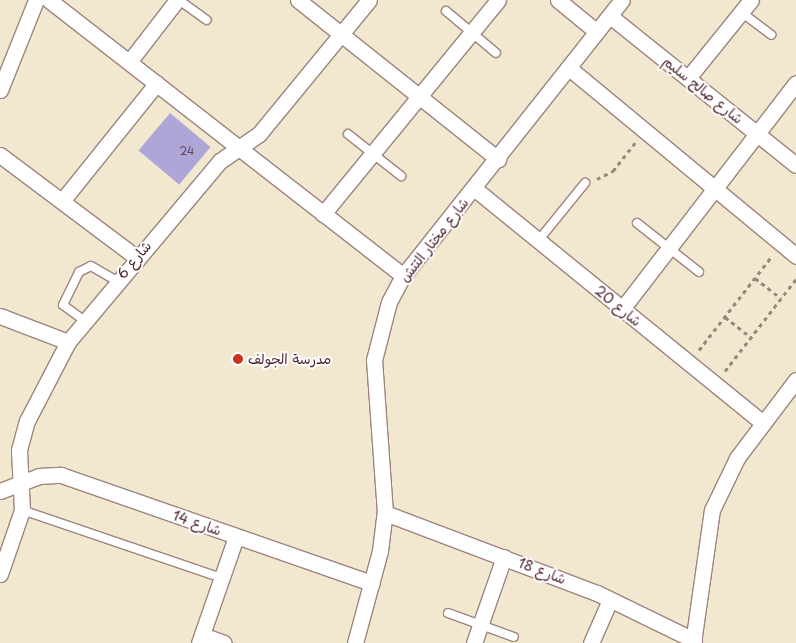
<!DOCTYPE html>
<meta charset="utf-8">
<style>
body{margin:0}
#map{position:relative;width:796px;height:643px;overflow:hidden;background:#f2e8d0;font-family:"Playpen Sans","Playpen Sans Arabic",sans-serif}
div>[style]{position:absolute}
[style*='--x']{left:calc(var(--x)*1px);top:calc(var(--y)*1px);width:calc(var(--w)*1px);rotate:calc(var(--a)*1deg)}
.building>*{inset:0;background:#afa6d8;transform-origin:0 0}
.path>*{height:3px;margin-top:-1.5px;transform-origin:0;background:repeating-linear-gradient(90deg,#9e847e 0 4px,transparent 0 8px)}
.roads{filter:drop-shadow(1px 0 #9e847e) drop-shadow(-1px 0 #9e847e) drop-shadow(0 1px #9e847e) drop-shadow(0 -1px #9e847e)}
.service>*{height:8px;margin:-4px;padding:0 4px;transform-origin:4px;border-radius:4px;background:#fff}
.minor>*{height:15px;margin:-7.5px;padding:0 7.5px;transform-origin:7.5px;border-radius:7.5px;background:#fff}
.dots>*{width:14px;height:14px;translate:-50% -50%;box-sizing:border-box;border:2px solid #fff;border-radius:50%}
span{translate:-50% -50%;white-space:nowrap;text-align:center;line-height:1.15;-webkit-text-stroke:4px #fff;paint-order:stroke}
.number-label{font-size:11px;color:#634156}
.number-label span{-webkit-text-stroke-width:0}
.street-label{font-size:14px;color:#4a1f2b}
.poi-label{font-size:14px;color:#4a1f2b}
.left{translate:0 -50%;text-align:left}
</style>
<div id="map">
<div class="building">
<div style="left:170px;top:113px;width:53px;height:49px;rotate:40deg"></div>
</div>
<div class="path">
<div style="--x:597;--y:179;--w:18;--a:-27"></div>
<div style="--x:613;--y:171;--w:36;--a:-52"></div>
<div style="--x:755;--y:278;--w:33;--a:38"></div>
<div style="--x:725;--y:317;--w:33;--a:38"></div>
<div style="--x:699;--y:350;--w:119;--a:-52.2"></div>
<div style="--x:725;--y:371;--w:116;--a:-52.3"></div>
</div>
<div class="roads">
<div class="service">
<div style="--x:179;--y:0;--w:34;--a:36"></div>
<div style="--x:446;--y:11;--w:65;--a:40"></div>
<div style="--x:741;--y:12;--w:38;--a:37"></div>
<div style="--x:348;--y:134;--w:68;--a:38.4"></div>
<div style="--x:637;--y:223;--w:79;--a:38.3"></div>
<div style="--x:538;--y:241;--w:75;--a:-51"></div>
<div style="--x:85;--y:321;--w:27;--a:-144"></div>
<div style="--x:63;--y:305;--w:37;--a:-64"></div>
<div style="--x:79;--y:272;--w:13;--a:-27"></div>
<div style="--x:91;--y:266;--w:30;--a:30"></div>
<div style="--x:22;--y:510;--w:211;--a:18.8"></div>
<div style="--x:448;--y:613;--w:70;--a:20"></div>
</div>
<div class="minor">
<div style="--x:49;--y:0;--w:449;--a:37.9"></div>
<div style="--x:298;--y:0;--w:256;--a:38.5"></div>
<div style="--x:558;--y:0;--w:50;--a:39.4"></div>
<div style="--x:610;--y:16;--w:238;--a:38.7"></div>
<div style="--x:129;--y:62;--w:78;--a:-52.3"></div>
<div style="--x:569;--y:68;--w:295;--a:39.6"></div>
<div style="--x:688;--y:78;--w:100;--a:-51.1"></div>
<div style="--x:0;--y:90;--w:97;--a:-68.2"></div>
<div style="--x:0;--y:155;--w:170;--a:36.9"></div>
<div style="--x:475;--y:189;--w:370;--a:39.1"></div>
<div style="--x:62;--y:201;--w:151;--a:-51.2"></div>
<div style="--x:323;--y:214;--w:276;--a:-50.7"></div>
<div style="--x:622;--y:309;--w:285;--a:-52.4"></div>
<div style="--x:0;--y:316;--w:73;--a:20.9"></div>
<div style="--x:0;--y:491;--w:42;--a:-21"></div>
<div style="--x:39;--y:476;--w:22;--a:-3"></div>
<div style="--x:61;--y:475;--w:329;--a:19.2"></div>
<div style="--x:385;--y:513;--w:227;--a:20.7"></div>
<div style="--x:597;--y:593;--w:108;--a:25.9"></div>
<div style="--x:0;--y:574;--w:68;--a:-71"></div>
<div style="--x:22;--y:510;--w:60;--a:-92.9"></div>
<div style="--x:19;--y:450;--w:30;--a:-75"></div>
<div style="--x:27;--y:421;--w:89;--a:-62.6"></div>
<div style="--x:68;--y:342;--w:236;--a:-50"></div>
<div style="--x:220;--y:161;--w:47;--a:-34.7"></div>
<div style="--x:259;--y:134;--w:173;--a:-50.6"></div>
<div style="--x:202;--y:635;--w:23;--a:20"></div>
<div style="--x:199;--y:643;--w:112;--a:-70.8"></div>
<div style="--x:355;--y:643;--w:95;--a:-74.8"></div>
<div style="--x:380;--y:551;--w:38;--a:-83"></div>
<div style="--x:385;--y:513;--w:153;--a:-94.1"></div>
<div style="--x:374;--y:360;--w:60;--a:-75.5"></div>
<div style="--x:389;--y:302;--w:30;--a:-62"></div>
<div style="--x:403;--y:276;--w:352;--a:-51.6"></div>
<div style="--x:474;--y:643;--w:91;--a:-70.8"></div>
<div style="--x:591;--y:643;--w:47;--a:-66.2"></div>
<div style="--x:693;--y:643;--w:134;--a:-81.9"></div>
<div style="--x:712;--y:510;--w:58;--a:-64.3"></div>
<div style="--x:737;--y:458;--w:98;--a:-52.9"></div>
</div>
</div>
<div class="dots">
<div style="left:238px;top:359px;background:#c8321e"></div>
</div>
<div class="number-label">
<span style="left:187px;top:151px">24</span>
</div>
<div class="street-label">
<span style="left:703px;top:90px;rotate:39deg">شارع صالح سليم</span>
<span style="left:434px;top:240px;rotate:-52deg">شارع مختار التتش</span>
<span style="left:134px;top:260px;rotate:-50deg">شارع 6</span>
<span style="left:618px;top:306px;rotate:39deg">شارع 20</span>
<span style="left:197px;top:523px;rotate:19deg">شارع 14</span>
<span style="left:542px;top:571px;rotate:21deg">شارع 18</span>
</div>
<div class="poi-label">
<span class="left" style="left:248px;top:359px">مدرسة الجولف</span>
</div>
</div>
